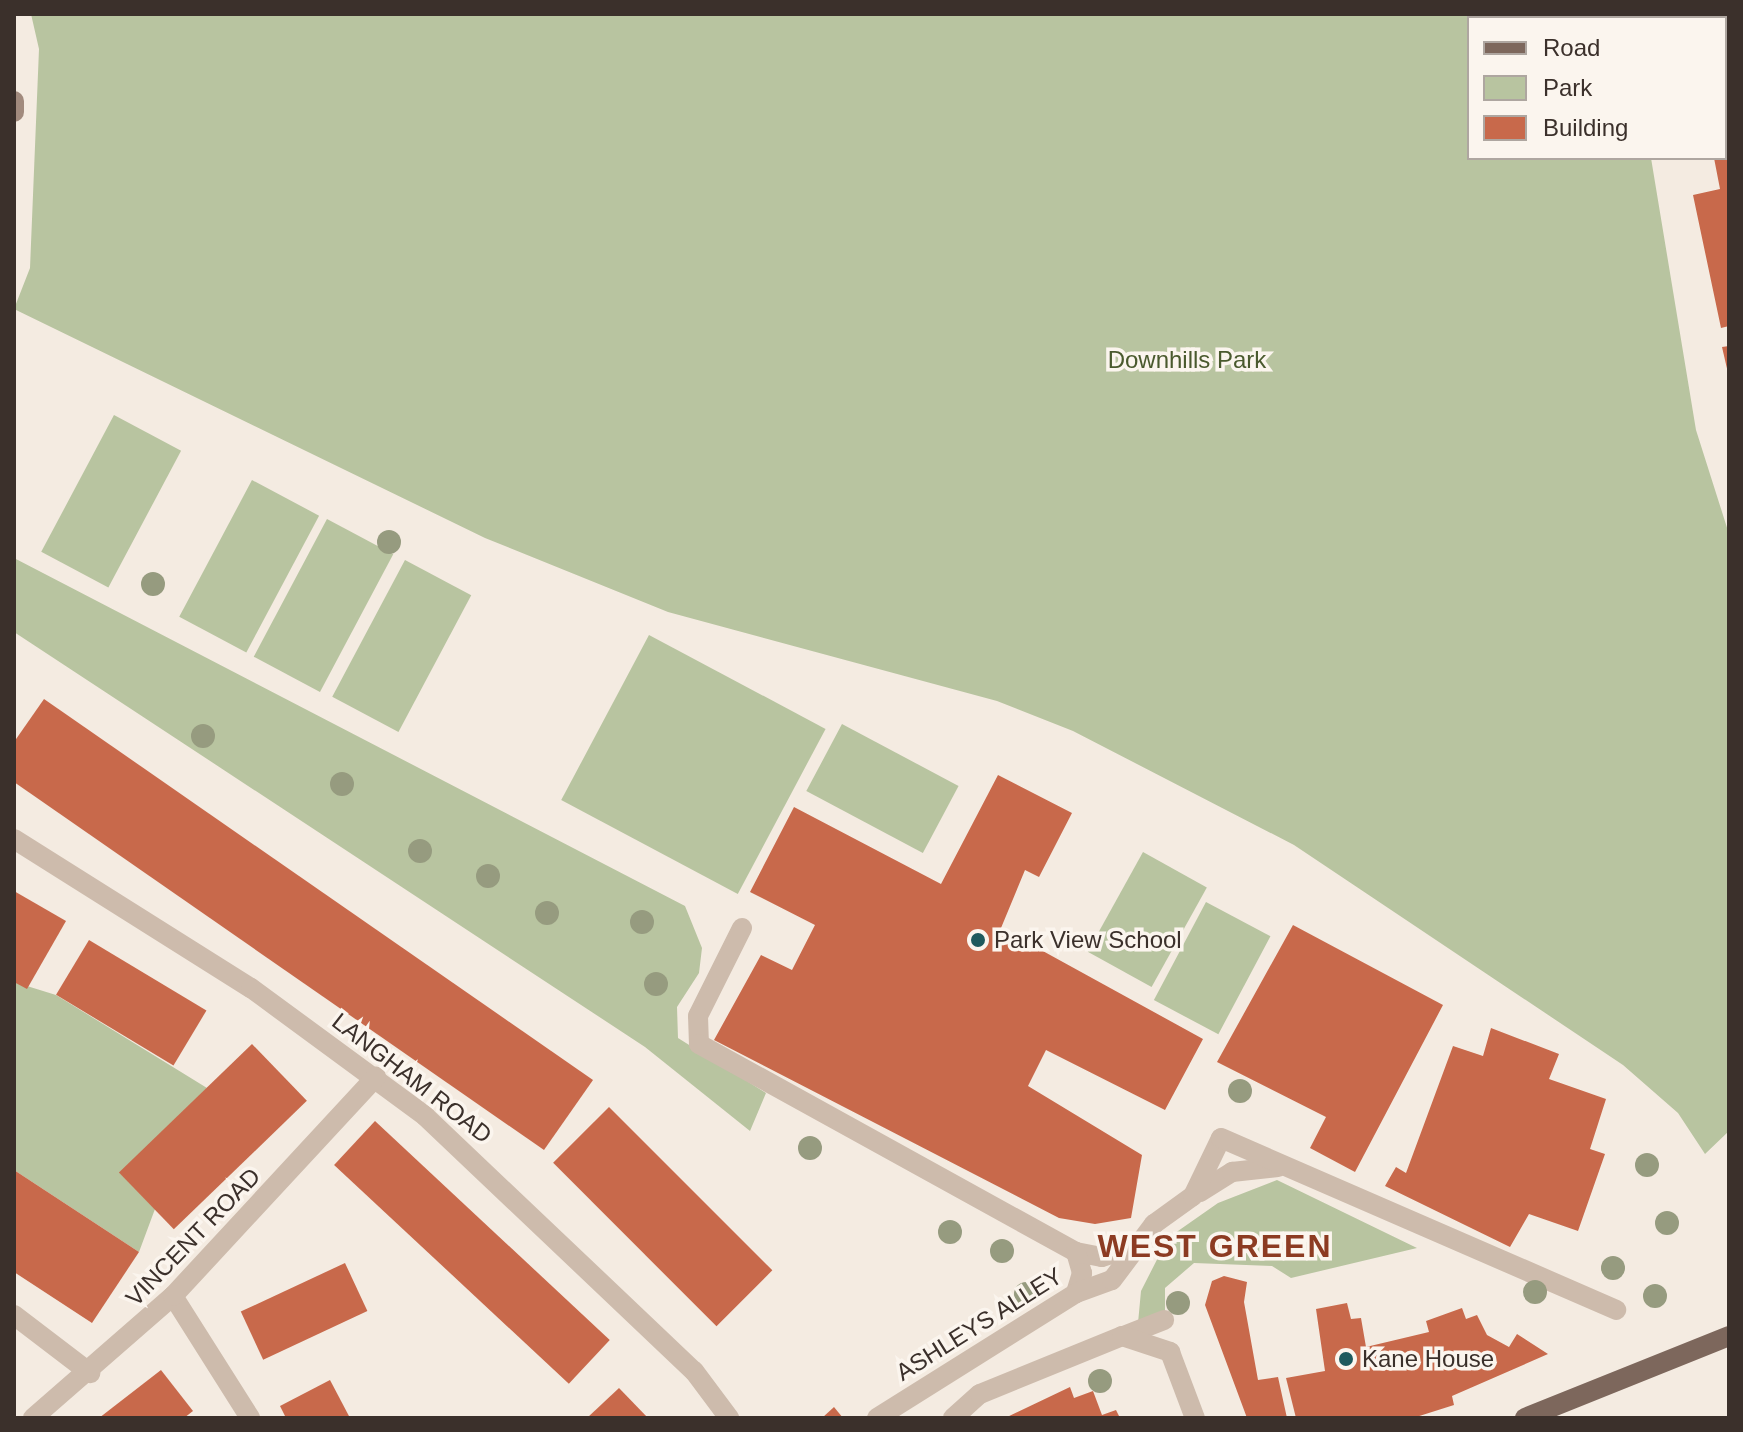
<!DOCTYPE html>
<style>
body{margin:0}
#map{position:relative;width:1743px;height:1432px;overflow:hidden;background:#f4ebe1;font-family:Arial,sans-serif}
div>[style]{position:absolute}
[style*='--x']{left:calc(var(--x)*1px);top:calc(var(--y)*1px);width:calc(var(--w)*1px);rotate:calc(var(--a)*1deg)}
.green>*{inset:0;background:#b8c4a0;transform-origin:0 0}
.building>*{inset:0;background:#c8694b;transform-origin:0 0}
.lane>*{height:20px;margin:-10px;padding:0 10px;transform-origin:10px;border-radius:10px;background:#cdbbac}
.street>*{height:20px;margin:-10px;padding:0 10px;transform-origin:10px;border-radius:10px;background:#cdbbac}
.secondary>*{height:20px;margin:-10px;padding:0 10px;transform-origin:10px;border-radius:10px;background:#a18a7d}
.primary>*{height:20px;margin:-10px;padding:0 10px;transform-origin:10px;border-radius:10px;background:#7d675c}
.trees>*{width:24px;height:24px;margin:-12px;border-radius:50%;background:#969b7f}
.dots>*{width:22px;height:22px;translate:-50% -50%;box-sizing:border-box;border:4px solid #fbf5ee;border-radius:50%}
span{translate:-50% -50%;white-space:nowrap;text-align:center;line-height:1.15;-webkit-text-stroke:7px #fbf5ee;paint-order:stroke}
.park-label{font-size:24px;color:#4a5a2e}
.poi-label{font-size:24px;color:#3b302b}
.left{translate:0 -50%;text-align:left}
.street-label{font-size:24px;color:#3b302b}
.district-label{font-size:32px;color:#8c3b22;font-weight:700;letter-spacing:2px}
.frame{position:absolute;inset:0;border:16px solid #3b302b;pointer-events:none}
.legend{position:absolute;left:1467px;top:16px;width:260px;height:144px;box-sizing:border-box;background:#fbf5ee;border:2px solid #aea6a0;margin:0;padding:10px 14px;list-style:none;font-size:24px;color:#3b302b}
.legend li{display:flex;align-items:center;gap:16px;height:40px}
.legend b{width:40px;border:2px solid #aea6a0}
</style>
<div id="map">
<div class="green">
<div style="clip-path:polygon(31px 14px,1628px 14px,1469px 18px,1469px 158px,1651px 158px,1696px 430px,1729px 534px,1729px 1131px,1705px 1154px,1678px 1113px,1623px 1065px,1294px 845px,1073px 731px,997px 701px,668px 612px,485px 538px,14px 309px,30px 268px,39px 49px)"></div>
<div style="left:114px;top:415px;width:76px;height:155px;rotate:28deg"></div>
<div style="left:252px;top:480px;width:76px;height:155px;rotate:28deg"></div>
<div style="left:327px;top:519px;width:75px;height:156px;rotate:28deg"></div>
<div style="clip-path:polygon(14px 558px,685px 906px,702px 948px,699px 973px,677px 1007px,678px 1038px,766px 1093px,750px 1131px,645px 1047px,14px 632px)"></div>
<div style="left:405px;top:560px;width:75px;height:155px;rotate:28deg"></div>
<div style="left:649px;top:635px;width:200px;height:187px;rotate:28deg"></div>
<div style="left:842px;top:724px;width:132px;height:76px;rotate:28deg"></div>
<div style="left:1143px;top:852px;width:73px;height:114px;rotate:29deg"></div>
<div style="left:1206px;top:902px;width:73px;height:111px;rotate:28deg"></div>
<div style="clip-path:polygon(14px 982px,56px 995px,207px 1088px,120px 1173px,155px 1209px,139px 1252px,14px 1170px)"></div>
<div style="clip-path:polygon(1277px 1180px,1417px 1248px,1291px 1278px,1272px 1266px,1194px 1263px,1165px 1288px,1165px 1312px,1138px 1323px,1141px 1291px,1168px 1238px,1218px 1203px)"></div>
</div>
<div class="building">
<div style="clip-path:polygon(1661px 14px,1729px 14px,1729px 126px,1725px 18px)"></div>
<div style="clip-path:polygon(1729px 152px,1729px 326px,1721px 328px,1693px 195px,1720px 189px,1714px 158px)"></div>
<div style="clip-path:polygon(1729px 346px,1729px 373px,1728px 373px,1722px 347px)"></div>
<div style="clip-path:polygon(44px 699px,593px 1080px,544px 1150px,14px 782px,14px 742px)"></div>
<div style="clip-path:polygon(998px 775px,1072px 813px,1039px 877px,1025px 870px,1001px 928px,1203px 1039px,1165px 1110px,1046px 1050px,1028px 1086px,1142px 1155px,1131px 1218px,1095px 1224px,1059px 1218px,714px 1040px,761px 955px,792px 970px,815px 925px,750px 892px,794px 807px,941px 884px)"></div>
<div style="clip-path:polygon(14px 891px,66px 921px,27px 989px,14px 982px)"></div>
<div style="clip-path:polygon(1293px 925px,1443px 1005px,1355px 1172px,1310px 1148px,1326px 1117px,1217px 1062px)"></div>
<div style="left:89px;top:940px;width:137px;height:64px;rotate:31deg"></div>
<div style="clip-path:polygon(1491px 1028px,1559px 1054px,1549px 1079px,1606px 1099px,1590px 1149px,1605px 1154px,1578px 1231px,1529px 1214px,1510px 1247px,1385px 1186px,1396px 1167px,1406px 1173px,1453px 1046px,1483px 1056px)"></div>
<div style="left:252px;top:1044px;width:79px;height:185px;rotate:46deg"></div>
<div style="left:609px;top:1107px;width:231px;height:79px;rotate:45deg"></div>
<div style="left:375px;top:1121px;width:321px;height:60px;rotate:43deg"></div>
<div style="clip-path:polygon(14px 1170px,139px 1252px,92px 1323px,14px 1272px)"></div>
<div style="left:345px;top:1263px;width:53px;height:115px;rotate:65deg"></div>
<div style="clip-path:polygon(1224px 1276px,1247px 1282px,1244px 1302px,1258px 1380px,1278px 1377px,1287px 1418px,1247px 1418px,1205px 1305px,1212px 1281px)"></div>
<div style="clip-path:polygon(1347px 1303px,1351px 1319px,1361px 1318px,1366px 1347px,1429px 1332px,1426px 1321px,1462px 1308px,1466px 1319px,1477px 1315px,1487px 1335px,1509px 1347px,1517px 1334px,1548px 1354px,1452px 1396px,1454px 1405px,1413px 1418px,1296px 1418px,1286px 1378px,1325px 1371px,1316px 1309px)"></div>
<div style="clip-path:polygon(161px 1370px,193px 1411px,184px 1418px,99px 1418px)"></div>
<div style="clip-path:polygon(330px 1380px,350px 1418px,286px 1418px,280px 1406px)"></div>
<div style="clip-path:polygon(1070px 1387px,1074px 1398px,1093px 1391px,1102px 1415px,1116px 1410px,1120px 1418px,1005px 1418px)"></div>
<div style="clip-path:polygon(619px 1388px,648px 1418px,587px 1418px)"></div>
<div style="clip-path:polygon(834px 1407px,843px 1418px,822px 1418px)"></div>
</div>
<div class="lane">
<div style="--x:742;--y:928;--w:98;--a:116.6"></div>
<div style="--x:698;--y:1016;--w:28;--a:88"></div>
<div style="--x:699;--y:1044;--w:431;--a:28.9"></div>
<div style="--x:1076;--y:1252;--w:26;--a:11"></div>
<div style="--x:1102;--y:1257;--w:33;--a:-18"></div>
<div style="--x:1200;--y:1192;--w:38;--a:-32"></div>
<div style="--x:1232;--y:1172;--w:46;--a:-6.2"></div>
<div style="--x:1076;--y:1252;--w:22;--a:74"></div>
<div style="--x:1082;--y:1273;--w:21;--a:107"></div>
<div style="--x:1126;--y:1335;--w:41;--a:-21.5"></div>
<div style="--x:877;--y:1418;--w:235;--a:-32.1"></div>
<div style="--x:1076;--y:1293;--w:38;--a:-20"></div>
<div style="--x:1112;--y:1280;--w:70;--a:-53.1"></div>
<div style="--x:1154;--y:1224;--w:48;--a:-35.7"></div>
<div style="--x:1193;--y:1196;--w:64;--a:-64.2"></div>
<div style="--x:1221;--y:1138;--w:431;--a:23.5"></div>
<div style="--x:953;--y:1418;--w:36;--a:-42"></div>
<div style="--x:980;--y:1394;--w:153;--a:-22.2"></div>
<div style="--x:1122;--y:1336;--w:51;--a:18.4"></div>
<div style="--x:1170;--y:1352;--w:71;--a:69.3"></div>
</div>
<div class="street">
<div style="--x:14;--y:839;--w:280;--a:32.2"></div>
<div style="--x:251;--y:988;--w:216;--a:36.3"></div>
<div style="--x:425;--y:1116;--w:371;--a:43.5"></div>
<div style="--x:694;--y:1371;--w:59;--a:53.3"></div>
<div style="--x:173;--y:1296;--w:144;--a:57.7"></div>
<div style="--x:14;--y:1315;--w:96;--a:37.3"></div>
<div style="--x:33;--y:1418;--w:186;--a:-41.1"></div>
<div style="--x:173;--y:1296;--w:299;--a:-47.2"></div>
</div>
<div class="secondary">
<div style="--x:14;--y:101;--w:11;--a:90"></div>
</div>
<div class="primary">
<div style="--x:1525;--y:1418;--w:220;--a:-21.9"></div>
</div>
<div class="trees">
<div style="left:389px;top:542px"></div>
<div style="left:153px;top:584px"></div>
<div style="left:203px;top:736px"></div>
<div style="left:342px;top:784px"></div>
<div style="left:420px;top:851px"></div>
<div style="left:488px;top:876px"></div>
<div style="left:547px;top:913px"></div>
<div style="left:642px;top:922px"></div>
<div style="left:656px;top:984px"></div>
<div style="left:1240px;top:1091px"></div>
<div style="left:810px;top:1148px"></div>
<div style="left:1647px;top:1165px"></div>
<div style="left:1667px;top:1223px"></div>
<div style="left:950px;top:1232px"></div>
<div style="left:1002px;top:1251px"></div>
<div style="left:1613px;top:1268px"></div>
<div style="left:1535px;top:1292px"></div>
<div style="left:1026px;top:1294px"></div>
<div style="left:1655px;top:1296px"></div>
<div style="left:1178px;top:1303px"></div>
<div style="left:1100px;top:1381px"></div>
</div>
<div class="dots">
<div style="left:978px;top:940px;background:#1f5a5e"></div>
<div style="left:1346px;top:1359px;background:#1f5a5e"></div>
</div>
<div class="park-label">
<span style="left:1187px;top:360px">Downhills Park</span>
</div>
<div class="poi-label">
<span class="left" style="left:994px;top:940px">Park View School</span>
<span class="left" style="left:1362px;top:1359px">Kane House</span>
</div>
<div class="street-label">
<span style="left:412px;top:1078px;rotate:38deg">LANGHAM ROAD</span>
<span style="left:193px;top:1237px;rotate:-46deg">VINCENT ROAD</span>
<span style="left:979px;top:1324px;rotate:-32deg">ASHLEYS ALLEY</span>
</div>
<div class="district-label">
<span style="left:1215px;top:1246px">WEST GREEN</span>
</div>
<div class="frame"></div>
<ul class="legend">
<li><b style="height:10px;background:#7d675c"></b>Road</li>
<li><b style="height:22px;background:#b8c4a0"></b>Park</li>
<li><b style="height:22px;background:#c8694b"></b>Building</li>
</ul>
</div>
